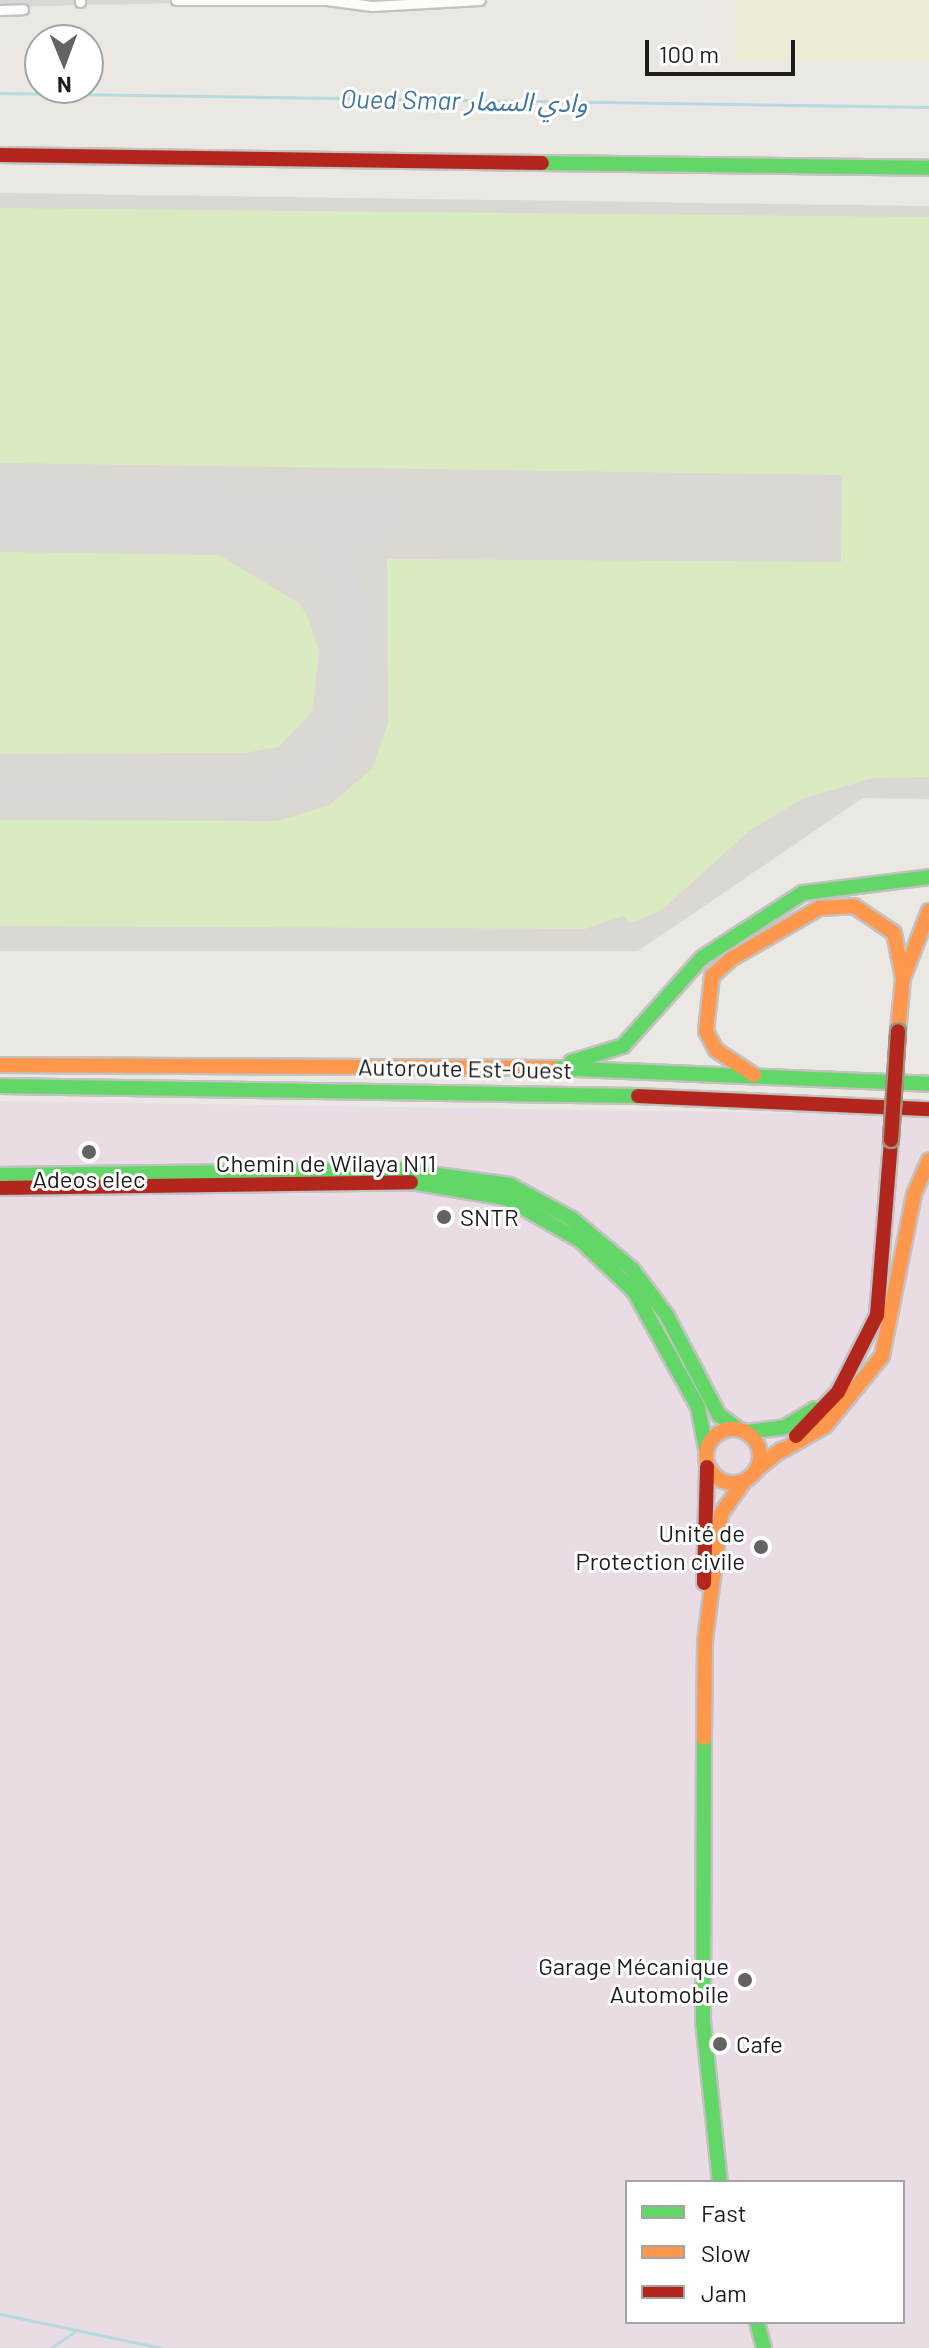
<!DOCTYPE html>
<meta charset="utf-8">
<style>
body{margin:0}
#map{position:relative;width:929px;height:2348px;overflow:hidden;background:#ebe8e4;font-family:Barlow,"Noto Sans Arabic",sans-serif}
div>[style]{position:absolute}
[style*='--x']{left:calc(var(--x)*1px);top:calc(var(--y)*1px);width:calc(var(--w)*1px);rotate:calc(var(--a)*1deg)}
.residential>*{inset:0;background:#dad8d6}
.industrial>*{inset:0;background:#e9dce5}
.airport>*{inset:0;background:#dbd8d3}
.farmland>*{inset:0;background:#edebd6;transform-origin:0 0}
.grass>*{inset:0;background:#daeac1}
.stream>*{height:3px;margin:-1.5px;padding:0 1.5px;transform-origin:1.5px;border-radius:1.5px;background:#b6dadf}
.taxiway>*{height:28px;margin:-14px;padding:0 14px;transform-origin:14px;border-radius:14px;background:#dad8d6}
.runway>*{height:68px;margin:-34px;padding:0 34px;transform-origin:34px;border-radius:34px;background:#dad8d6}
.roads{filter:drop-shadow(2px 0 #c3c2c0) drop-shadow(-2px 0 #c3c2c0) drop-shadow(0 2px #c3c2c0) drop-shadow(0 -2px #c3c2c0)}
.street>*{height:9px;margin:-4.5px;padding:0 4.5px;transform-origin:4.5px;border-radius:4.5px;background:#fcfcfb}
.fast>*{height:14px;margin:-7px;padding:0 7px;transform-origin:7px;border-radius:7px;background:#63d668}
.slow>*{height:14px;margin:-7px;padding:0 7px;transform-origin:7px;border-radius:7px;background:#ff974d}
.slow>.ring{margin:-7px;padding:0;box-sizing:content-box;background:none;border:14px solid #ff974d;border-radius:50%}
.jam>*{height:14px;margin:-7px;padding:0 7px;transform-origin:7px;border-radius:7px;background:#b3261e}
.bridges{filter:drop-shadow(2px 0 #a19481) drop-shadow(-2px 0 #a19481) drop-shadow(0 2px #a19481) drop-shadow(0 -2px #a19481)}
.jam-bridge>*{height:14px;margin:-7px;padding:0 7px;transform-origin:7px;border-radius:7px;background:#b3261e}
.dots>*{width:22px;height:22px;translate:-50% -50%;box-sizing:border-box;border:4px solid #fff;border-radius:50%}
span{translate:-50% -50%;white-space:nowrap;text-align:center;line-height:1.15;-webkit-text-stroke:6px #fff;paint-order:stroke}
.street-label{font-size:24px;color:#1c1c1c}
.poi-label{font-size:24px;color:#1c1c1c}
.left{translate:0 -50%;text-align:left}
.right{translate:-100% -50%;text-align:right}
.water-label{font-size:26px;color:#41779e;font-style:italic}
.legend{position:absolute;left:625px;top:2180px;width:280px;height:144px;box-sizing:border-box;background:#fff;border:2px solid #a4a4a4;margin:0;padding:10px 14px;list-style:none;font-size:24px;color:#1c1c1c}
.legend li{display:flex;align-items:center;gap:16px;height:40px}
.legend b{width:40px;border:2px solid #a4a4a4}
.north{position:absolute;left:24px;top:24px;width:80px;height:80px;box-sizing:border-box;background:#fff;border:2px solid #a4a4a4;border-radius:50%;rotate:179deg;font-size:22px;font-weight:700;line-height:32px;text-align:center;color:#1c1c1c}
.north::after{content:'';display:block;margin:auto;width:28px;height:36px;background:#646362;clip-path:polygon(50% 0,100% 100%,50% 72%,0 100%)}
.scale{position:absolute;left:645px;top:40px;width:150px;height:36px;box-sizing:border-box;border:4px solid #1c1c1c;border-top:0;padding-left:10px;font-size:24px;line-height:28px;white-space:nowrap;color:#1c1c1c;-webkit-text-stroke:6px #fff;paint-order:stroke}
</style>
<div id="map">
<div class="residential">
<div style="clip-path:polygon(0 0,323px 0,0 7px)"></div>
</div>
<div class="industrial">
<div style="clip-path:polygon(evenodd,0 1101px,929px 1115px,929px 2348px,0 2348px,0 1101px,627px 2182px,903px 2182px,903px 2322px,627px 2322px,627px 2182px)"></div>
</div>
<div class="airport">
<div style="clip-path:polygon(0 193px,929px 206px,929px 799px,863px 798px,638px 951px,0 951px)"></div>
</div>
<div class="farmland">
<div style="left:735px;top:0;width:194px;height:61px"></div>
</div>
<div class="grass">
<div style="clip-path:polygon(0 208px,929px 217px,929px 777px,873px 778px,802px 799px,749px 831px,662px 910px,631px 923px,623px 916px,585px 929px,0 926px,0 820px,278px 821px,329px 805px,372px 769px,388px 723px,387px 559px,841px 562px,842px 475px,0 463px)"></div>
<div style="clip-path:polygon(0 552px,219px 555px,299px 603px,308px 617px,319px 651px,312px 712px,279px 747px,244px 753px,0 754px)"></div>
</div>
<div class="stream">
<div style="--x:0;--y:93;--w:929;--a:0.86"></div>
<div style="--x:0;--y:2314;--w:165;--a:11.9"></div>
<div style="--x:51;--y:2348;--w:32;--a:-35"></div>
</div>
<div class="taxiway">
<div style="--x:0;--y:787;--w:240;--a:0.7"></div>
<div style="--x:240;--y:790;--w:44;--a:-5.2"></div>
<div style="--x:284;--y:786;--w:41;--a:-31"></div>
<div style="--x:319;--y:765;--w:55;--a:-56.9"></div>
<div style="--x:349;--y:719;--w:114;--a:-87.5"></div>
<div style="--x:354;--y:605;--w:61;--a:-113.2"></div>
<div style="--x:330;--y:549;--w:44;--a:-145.2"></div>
<div style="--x:294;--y:524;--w:30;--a:-166"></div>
</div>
<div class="runway">
<div style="--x:0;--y:514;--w:369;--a:0.6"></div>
</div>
<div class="roads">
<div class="street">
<div style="--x:80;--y:0;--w:2;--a:90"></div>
<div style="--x:176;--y:0;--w:147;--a:0"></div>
<div style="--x:327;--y:0;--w:45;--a:7.6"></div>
<div style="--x:372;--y:6;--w:108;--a:-3.2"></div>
<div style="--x:0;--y:10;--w:23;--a:-2"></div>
</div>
<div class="fast">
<div style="--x:542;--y:163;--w:387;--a:0.7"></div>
<div style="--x:571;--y:1062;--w:54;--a:-17.1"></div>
<div style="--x:623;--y:1046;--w:118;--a:-48.1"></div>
<div style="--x:702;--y:958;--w:120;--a:-32.8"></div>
<div style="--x:803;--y:893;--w:127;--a:-7.2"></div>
<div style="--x:552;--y:1068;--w:377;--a:2.4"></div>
<div style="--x:0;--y:1086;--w:638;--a:0.9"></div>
<div style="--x:0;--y:1175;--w:401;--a:-0.7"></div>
<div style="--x:401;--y:1170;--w:110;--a:7.8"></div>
<div style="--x:510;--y:1185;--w:71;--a:28.7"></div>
<div style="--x:572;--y:1219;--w:78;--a:39.8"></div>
<div style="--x:632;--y:1269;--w:59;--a:53.3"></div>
<div style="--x:667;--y:1316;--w:112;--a:62.3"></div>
<div style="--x:719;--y:1415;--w:24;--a:36"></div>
<div style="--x:411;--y:1182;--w:96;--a:9.6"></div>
<div style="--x:506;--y:1198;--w:86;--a:29.8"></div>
<div style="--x:581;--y:1241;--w:73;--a:43.3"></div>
<div style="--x:634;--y:1291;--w:132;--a:61.1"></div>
<div style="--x:698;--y:1407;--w:43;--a:79.2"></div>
<div style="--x:746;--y:1432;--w:39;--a:-7"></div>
<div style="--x:785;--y:1427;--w:35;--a:-31"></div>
<div style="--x:704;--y:1738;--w:283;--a:90.2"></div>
<div style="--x:703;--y:2021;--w:162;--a:84"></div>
<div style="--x:757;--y:2322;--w:27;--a:75"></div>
</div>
<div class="slow">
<div style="--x:898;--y:1031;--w:53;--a:-84.6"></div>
<div style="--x:903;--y:978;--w:72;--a:-68.8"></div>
<div style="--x:0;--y:1065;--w:552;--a:0.31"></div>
<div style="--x:754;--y:1075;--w:45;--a:-146.7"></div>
<div style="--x:716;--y:1050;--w:21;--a:-118"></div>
<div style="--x:706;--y:1031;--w:55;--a:-83.8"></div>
<div style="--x:712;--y:976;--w:25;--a:-42"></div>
<div style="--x:731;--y:959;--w:102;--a:-30.1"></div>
<div style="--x:819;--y:908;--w:35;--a:-3"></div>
<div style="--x:854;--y:906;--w:48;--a:34"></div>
<div style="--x:894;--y:933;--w:46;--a:78.7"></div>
<div class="ring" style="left:706px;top:1429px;width:40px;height:40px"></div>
<div style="--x:774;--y:1455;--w:59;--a:-29.6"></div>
<div style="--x:825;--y:1426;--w:90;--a:-50.8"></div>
<div style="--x:882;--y:1356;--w:165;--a:-78.8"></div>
<div style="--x:914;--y:1194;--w:37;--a:-66"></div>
<div style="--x:756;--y:1470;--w:32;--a:-39"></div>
<div style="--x:704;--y:1738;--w:97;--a:-89.4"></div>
<div style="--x:705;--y:1641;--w:128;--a:-82.8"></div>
<div style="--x:721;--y:1514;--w:39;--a:-55"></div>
</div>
<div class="jam">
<div style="--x:0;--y:155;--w:542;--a:0.85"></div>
<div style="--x:638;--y:1096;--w:291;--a:2.6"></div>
<div style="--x:0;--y:1188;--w:411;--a:-0.8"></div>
<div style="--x:796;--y:1436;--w:61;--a:-46.3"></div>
<div style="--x:838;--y:1392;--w:86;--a:-63.1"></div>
<div style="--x:877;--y:1315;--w:176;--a:-85.4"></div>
<div style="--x:704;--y:1583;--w:116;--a:-88.5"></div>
</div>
</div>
<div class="bridges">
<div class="jam-bridge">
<div style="--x:891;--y:1140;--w:109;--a:-86.3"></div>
</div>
</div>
<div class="dots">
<div style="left:89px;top:1152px;background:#646362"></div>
<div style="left:444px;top:1217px;background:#646362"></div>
<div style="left:761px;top:1547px;background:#646362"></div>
<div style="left:745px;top:1980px;background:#646362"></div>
<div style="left:720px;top:2044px;background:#646362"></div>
</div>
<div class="street-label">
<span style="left:465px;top:1068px;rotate:1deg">Autoroute Est-Ouest</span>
<span style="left:326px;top:1163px">Chemin de Wilaya N11</span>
</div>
<div class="poi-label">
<span style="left:89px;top:1179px">Adeos elec</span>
<span class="left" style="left:460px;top:1217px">SNTR</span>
<span class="right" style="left:745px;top:1547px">Unité de<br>Protection civile</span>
<span class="right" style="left:729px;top:1980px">Garage Mécanique<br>Automobile</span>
<span class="left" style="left:736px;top:2044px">Cafe</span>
</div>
<div class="water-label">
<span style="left:464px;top:100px;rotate:1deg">Oued Smar وادي السمار</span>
</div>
<ul class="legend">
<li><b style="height:10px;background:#63d668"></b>Fast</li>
<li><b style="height:10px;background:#ff974d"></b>Slow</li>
<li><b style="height:10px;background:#b3261e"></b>Jam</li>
</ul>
<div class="north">N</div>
<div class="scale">100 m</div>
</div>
